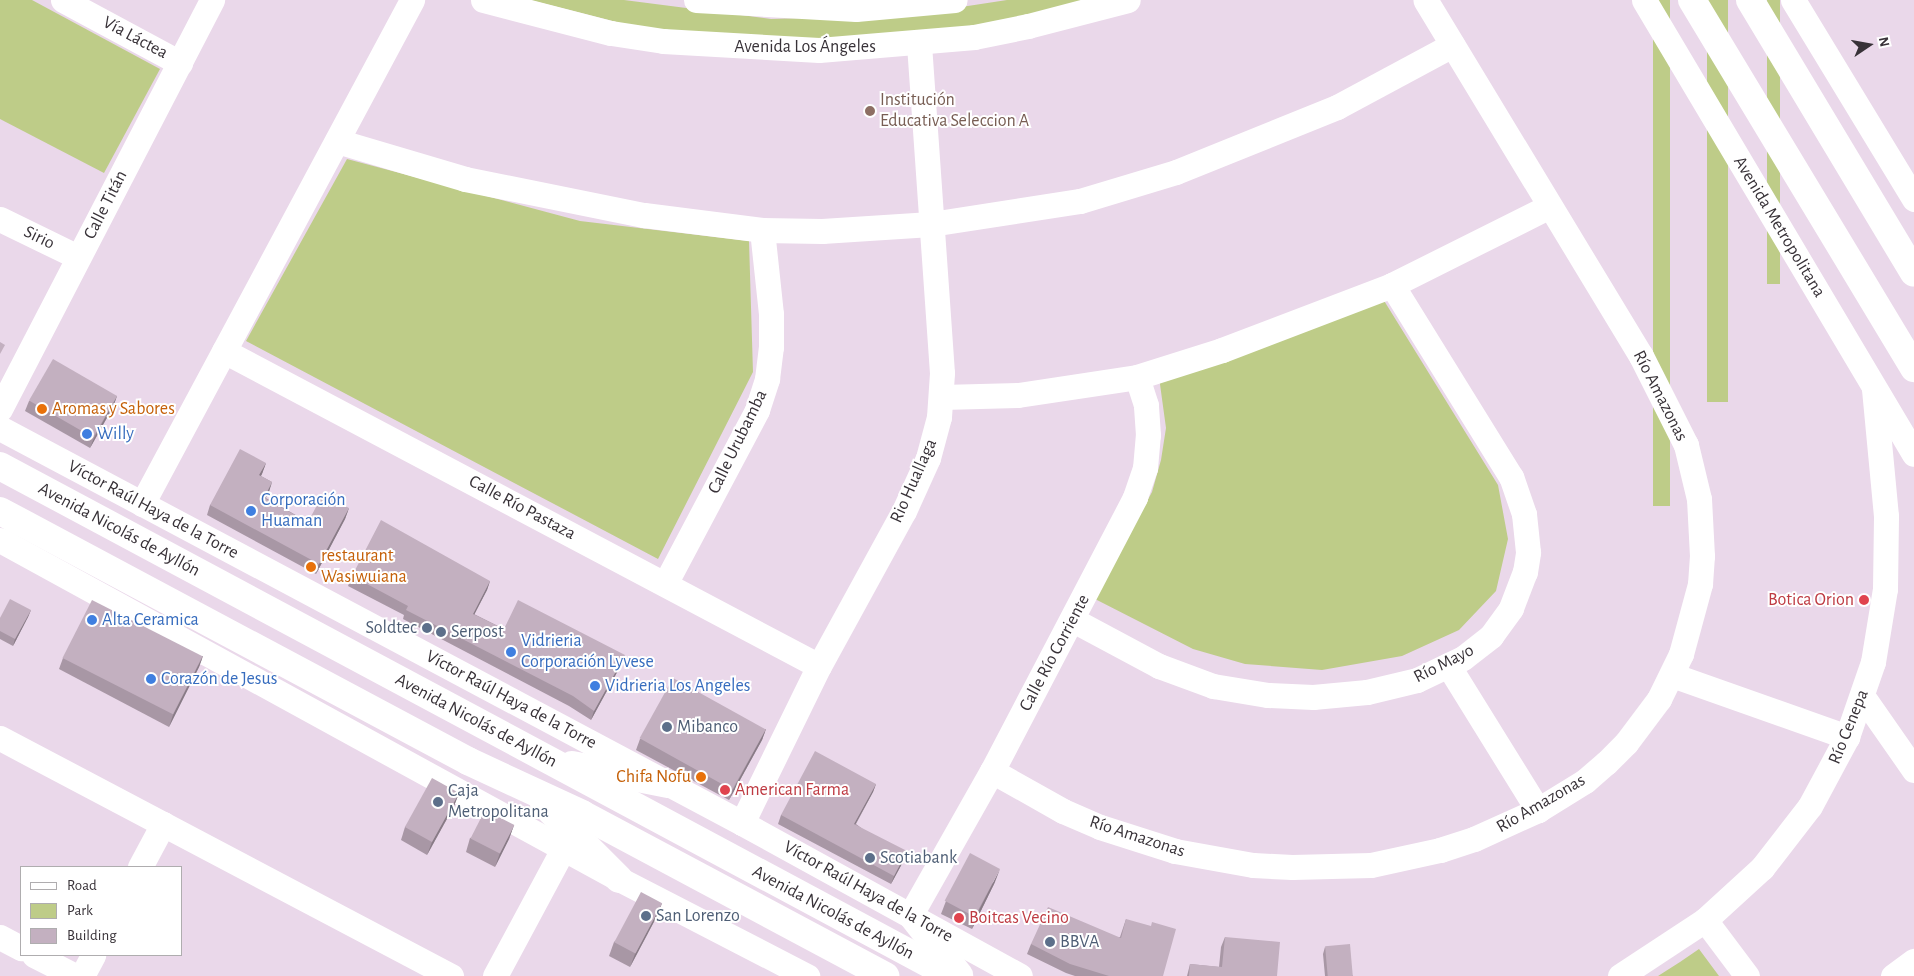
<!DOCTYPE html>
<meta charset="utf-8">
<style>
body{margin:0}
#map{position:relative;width:1914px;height:976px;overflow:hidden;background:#ead8ea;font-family:"Alegreya Sans",sans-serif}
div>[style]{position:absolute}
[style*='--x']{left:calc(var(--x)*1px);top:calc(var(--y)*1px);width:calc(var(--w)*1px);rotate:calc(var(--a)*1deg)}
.green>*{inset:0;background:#becc88;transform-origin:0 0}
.minor>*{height:25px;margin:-12.5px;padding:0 12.5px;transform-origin:12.5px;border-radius:12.5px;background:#fff}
.major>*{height:28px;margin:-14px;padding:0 14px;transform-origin:14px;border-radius:14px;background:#fff}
.wall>*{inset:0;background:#a897a5}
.shaded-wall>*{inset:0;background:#887b86}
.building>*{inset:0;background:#c3b0c0;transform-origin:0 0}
.dots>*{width:14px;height:14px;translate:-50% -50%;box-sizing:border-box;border:2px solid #fff;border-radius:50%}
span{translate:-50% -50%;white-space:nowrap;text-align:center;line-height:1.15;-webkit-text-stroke:4px #fff;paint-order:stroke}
.street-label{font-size:18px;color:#383238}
.education-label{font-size:18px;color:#785e54}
.left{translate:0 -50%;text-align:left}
.food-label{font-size:18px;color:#c56008}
.right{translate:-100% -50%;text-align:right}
.shop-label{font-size:18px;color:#366cbe}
.health-label{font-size:18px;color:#be3a42}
.service-label{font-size:18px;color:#4e5e75}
.legend{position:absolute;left:20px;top:866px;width:162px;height:90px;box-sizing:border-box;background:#fff;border:1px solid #afadaf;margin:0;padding:6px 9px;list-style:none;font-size:15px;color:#383238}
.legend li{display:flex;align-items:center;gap:10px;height:25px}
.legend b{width:25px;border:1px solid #afadaf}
.north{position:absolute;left:1844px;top:20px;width:50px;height:50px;-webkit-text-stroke:4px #fff;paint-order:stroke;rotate:78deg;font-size:14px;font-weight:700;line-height:20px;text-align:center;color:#383238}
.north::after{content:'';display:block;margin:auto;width:18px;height:22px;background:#383238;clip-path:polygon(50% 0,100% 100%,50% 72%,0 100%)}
</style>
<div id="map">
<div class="green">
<div style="clip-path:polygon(0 0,32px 0,160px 69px,104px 173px,0 119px)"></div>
<div style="clip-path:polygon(530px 0,624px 0,771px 19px,909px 15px,1007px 0,1089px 0,1004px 21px,915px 34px,770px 40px,636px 27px)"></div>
<div style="left:1653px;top:0;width:17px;height:506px"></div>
<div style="left:1707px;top:0;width:21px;height:402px"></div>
<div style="left:1767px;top:0;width:13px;height:284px"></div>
<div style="clip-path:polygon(347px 159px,580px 221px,749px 241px,753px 372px,658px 559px,246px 341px)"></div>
<div style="clip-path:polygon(1383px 299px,1498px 485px,1508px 539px,1496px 591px,1459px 630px,1402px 656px,1322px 670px,1245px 664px,1193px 649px,1095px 599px,1152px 492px,1161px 460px,1166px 428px,1159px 377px)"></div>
<div style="clip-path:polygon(1699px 949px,1719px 976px,1658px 976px,1680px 962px)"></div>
</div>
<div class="minor">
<div style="--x:63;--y:0;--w:133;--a:28.3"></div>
<div style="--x:483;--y:0;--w:132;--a:14.5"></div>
<div style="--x:611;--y:33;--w:53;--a:8.7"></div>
<div style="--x:663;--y:41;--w:156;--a:3.3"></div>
<div style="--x:819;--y:50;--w:156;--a:-4.8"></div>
<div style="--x:974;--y:37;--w:55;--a:-11.5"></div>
<div style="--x:1028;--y:26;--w:103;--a:-14.6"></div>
<div style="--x:696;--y:0;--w:160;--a:3.2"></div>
<div style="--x:856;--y:9;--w:99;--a:-5.2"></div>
<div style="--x:1644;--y:0;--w:528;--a:59.26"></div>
<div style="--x:1793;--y:0;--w:233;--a:58.7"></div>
<div style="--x:337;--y:141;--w:134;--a:16.5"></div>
<div style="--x:465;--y:179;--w:183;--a:11.4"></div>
<div style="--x:644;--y:215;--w:119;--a:7.2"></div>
<div style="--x:762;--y:230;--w:60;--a:1"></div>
<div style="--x:822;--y:231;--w:109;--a:-3.7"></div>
<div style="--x:931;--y:224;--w:151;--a:-8.8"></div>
<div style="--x:1080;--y:201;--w:100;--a:-16.8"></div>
<div style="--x:1176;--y:172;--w:174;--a:-22"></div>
<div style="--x:1337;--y:107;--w:131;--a:-28.3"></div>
<div style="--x:0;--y:219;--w:87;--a:26"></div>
<div style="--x:224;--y:351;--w:673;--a:27.9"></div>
<div style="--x:942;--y:397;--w:76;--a:-1.5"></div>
<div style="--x:1018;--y:395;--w:120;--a:-8.6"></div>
<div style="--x:1137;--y:377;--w:89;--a:-17.6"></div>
<div style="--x:1222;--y:350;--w:182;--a:-20.9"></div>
<div style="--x:1392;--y:285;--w:174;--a:-26.6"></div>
<div style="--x:0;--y:409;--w:461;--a:-62.6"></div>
<div style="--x:0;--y:428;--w:841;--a:28.03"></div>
<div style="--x:742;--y:823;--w:317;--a:28.8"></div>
<div style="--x:142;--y:504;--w:572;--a:-61.82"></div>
<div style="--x:0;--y:540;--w:706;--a:28.71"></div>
<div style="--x:619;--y:879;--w:212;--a:27.3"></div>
<div style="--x:665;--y:584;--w:197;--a:-62.1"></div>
<div style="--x:757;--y:410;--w:33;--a:-72"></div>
<div style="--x:767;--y:379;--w:32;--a:-83"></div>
<div style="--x:771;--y:347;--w:33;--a:-90"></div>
<div style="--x:771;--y:314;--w:84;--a:-96.1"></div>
<div style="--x:1073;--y:620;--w:98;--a:28.1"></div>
<div style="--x:1159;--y:666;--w:58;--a:20.3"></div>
<div style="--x:1213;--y:686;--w:56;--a:9.3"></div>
<div style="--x:1268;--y:695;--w:45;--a:2.5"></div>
<div style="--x:1313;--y:697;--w:54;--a:-5.3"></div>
<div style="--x:1367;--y:692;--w:51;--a:-13.5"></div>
<div style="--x:1417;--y:680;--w:51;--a:-25.6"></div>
<div style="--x:1463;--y:658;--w:36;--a:-38"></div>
<div style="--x:1491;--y:636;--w:34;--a:-54"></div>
<div style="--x:1511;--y:608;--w:39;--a:-69"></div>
<div style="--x:1525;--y:572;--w:20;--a:-81"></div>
<div style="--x:1528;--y:552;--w:38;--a:-96"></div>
<div style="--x:1524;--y:514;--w:39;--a:-109"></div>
<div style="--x:1511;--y:477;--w:226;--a:-121.8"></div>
<div style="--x:1448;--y:665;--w:171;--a:58.2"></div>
<div style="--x:1672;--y:675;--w:186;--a:19.5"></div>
<div style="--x:1863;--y:697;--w:89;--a:55.1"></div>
<div style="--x:0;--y:738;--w:510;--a:27.82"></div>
<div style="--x:992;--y:771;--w:81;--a:29.4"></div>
<div style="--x:1063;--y:811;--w:40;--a:23.4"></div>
<div style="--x:1100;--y:827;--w:79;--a:17.7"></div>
<div style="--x:1175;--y:851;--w:79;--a:10.2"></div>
<div style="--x:1253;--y:865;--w:39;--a:3"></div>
<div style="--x:1292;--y:867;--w:79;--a:-1.5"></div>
<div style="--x:1371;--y:865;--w:71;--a:-12.3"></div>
<div style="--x:1440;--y:850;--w:36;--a:-18"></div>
<div style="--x:1474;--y:839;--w:70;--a:-24.4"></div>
<div style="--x:1538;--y:810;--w:55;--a:-31.7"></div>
<div style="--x:1585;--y:781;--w:28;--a:-41"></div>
<div style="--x:1606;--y:763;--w:28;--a:-45"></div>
<div style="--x:1626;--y:743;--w:55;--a:-53.1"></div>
<div style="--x:1659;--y:699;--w:50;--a:-63.9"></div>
<div style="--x:1681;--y:654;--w:73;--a:-74.8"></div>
<div style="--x:1700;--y:584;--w:28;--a:-86"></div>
<div style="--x:1702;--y:556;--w:57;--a:-93"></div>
<div style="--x:1699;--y:499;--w:56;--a:-103.5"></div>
<div style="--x:1686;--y:445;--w:100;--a:-116.8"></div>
<div style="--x:1641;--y:356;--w:416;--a:-121.2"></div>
<div style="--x:742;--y:823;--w:175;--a:-63.9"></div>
<div style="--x:819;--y:666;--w:177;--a:-61.3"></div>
<div style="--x:904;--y:511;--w:58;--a:-65.6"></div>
<div style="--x:928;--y:458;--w:42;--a:-75"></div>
<div style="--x:939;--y:417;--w:44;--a:-86.1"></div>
<div style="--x:942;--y:373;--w:330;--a:-94"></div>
<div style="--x:140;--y:867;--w:49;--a:-61.9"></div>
<div style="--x:911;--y:914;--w:164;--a:-60.5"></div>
<div style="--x:992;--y:771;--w:309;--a:-62.4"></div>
<div style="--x:1135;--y:497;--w:31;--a:-71"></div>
<div style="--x:1145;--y:468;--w:33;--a:-85"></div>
<div style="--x:1148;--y:435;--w:30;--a:-94"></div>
<div style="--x:1146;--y:405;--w:29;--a:-108"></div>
<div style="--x:1705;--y:920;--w:70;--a:53.1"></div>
<div style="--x:0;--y:937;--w:24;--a:28"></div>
<div style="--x:34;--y:955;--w:46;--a:27.1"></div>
<div style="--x:82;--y:976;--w:24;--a:-62"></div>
<div style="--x:495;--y:976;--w:144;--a:-61.8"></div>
<div style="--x:1620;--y:976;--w:102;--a:-33.4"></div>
<div style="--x:1705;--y:920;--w:77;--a:-42.4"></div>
<div style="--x:1762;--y:868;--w:78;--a:-52.3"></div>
<div style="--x:1810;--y:806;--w:78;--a:-61.8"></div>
<div style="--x:1847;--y:737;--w:79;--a:-70.9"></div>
<div style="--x:1873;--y:662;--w:74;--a:-80.7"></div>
<div style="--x:1885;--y:589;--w:73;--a:-89.2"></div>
<div style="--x:1886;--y:516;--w:129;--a:-95.4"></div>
<div style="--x:1893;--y:976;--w:26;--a:-36"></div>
</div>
<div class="major">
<div style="--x:1692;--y:0;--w:430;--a:58.9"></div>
<div style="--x:1750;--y:0;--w:318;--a:59"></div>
<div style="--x:0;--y:466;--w:1080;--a:28.18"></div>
<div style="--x:0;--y:511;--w:531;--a:28.11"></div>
<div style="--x:468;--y:761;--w:126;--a:24.9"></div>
<div style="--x:582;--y:814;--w:344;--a:28.1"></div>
<div style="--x:572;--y:765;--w:98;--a:11.2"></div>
<div style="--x:544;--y:804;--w:106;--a:45"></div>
<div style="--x:911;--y:914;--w:78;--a:51.8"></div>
</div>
<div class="wall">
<div style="clip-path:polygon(117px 396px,113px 407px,90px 448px,25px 411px,29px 401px)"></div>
<div style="clip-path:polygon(266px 463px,261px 476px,272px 482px,266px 498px,308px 522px,349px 508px,345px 519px,316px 574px,207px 515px,210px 505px)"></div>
<div style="clip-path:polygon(352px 576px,490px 581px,487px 590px,474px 614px,504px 629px,621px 665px,591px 720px,569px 706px,403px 619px,404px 615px,348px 586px)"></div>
<div style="clip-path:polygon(31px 610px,28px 617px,13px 646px,0 639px,0 618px)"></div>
<div style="clip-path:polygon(203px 656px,199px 667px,169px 727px,59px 669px,63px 658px)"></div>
<div style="clip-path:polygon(766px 729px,762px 740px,729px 800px,636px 750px,640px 739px)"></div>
<div style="clip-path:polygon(876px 784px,873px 792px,856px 824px,904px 860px,891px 884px,778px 824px,781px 815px)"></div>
<div style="clip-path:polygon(459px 793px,454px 806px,427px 855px,401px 840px,405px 827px)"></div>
<div style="clip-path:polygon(514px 825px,509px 839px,495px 867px,466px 852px,470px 838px)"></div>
<div style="clip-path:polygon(995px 882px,972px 929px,941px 914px,946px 901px)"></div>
<div style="clip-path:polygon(662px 903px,657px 916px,630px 967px,609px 956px,614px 942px)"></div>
<div style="clip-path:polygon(1126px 919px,1163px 976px,1075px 976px,1066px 973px,1027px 954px,1031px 944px,1120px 937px)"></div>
<div style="clip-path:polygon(1225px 937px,1277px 976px,1187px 976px,1190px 964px,1219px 967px,1221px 947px)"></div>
<div style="clip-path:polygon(1325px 947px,1353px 976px,1325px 976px,1323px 954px)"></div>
</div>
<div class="shaded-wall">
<div style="clip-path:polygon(117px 396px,113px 407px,90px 448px,94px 438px)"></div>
<div style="clip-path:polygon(266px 463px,262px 474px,255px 485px,259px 475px)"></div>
<div style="clip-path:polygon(272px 482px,269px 492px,260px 508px,264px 498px)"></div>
<div style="clip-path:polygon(349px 508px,345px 519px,316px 574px,319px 564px)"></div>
<div style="clip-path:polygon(490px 581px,487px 590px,470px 623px,473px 614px)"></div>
<div style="clip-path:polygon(31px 610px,28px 617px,13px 646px,15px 639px)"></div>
<div style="clip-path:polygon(625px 655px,621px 665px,591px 720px,594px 711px)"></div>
<div style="clip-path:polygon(203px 656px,199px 667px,169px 727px,173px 715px)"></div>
<div style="clip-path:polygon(766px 729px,762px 740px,729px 800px,733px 790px)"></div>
<div style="clip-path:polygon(876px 784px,873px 792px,851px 832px,854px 824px)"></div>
<div style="clip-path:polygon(459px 793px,454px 806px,427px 855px,432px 842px)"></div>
<div style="clip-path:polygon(514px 825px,509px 839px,495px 867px,500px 853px)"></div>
<div style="clip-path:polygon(907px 851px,904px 860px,891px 884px,894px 876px)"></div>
<div style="clip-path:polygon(1000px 869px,995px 882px,972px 929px,976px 916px)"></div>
<div style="clip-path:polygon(662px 903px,657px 916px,630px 967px,635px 954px)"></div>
</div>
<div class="building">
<div style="clip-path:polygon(0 342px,5px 345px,0 354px)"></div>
<div style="left:53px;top:359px;width:74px;height:48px;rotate:30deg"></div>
<div style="clip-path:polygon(240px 449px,266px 463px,259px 475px,272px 482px,264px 498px,308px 522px,323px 494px,349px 508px,319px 564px,210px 505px)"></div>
<div style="clip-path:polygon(381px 520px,490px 581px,473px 614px,504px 629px,518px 600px,625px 655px,594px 711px,573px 696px,406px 610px,408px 606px,352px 576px)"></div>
<div style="clip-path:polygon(10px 599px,31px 610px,15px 639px,0 631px,0 618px)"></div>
<div style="left:92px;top:600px;width:124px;height:65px;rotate:27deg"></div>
<div style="left:673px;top:678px;width:106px;height:69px;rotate:29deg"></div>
<div style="clip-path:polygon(815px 751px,876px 784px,854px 824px,907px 851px,894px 876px,781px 815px)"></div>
<div style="left:432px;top:778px;width:31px;height:56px;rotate:29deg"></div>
<div style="left:485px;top:810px;width:33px;height:32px;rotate:27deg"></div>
<div style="left:970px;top:853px;width:34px;height:54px;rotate:28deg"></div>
<div style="left:641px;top:892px;width:24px;height:57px;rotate:28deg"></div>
<div style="clip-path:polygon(1048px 907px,1121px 938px,1126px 919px,1151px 926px,1152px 922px,1176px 929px,1163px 976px,1109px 976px,1070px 964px,1031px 944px)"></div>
<div style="clip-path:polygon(1225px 937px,1280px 942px,1277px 976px,1189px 976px,1190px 964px,1222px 967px)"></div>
<div style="left:1350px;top:944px;width:32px;height:25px;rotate:85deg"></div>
</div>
<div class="dots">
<div style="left:870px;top:111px;background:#8d6e63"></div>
<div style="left:42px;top:409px;background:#e8710a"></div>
<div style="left:87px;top:434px;background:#3f7fe0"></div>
<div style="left:251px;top:511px;background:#3f7fe0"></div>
<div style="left:311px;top:567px;background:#e8710a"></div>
<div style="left:1864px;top:600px;background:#e0444e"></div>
<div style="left:92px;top:620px;background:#3f7fe0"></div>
<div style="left:427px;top:628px;background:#5c6f8a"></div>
<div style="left:441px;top:632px;background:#5c6f8a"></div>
<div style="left:511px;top:652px;background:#3f7fe0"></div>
<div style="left:151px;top:679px;background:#3f7fe0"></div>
<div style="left:595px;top:686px;background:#3f7fe0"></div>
<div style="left:667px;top:727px;background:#5c6f8a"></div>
<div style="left:701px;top:777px;background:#e8710a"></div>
<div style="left:725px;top:790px;background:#e0444e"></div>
<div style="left:438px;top:802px;background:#5c6f8a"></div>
<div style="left:870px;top:858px;background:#5c6f8a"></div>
<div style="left:646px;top:916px;background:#5c6f8a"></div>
<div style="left:959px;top:918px;background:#e0444e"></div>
<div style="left:1050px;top:942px;background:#5c6f8a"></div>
</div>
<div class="street-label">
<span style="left:135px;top:38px;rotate:28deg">Vía Láctea</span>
<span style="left:805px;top:47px">Avenida Los Ángeles</span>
<span style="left:106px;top:205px;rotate:-63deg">Calle Titán</span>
<span style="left:1779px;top:227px;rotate:59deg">Avenida Metropolitana</span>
<span style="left:39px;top:238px;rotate:26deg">Sirio</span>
<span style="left:1660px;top:396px;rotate:63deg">Río Amazonas</span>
<span style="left:738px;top:442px;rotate:-64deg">Calle Urubamba</span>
<span style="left:914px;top:481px;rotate:-66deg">Rio Huallaga</span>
<span style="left:522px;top:508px;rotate:28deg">Calle Río Pastaza</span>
<span style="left:153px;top:510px;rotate:28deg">Víctor Raúl Haya de la Torre</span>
<span style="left:119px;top:530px;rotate:28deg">Avenida Nicolás de Ayllón</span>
<span style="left:1055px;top:653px;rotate:-62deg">Calle Río Corriente</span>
<span style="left:1444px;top:664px;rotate:-27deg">Río Mayo</span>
<span style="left:511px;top:700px;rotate:28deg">Víctor Raúl Haya de la Torre</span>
<span style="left:476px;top:721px;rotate:28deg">Avenida Nicolás de Ayllón</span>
<span style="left:1849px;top:727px;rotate:-68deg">Río Cenepa</span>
<span style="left:1541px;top:804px;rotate:-30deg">Río Amazonas</span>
<span style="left:1137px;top:837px;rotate:18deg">Río Amazonas</span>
<span style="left:868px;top:892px;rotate:29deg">Víctor Raúl Haya de la Torre</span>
<span style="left:833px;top:913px;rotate:28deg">Avenida Nicolás de Ayllón</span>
</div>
<div class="education-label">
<span class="left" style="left:880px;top:111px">Institución<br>Educativa Seleccion A</span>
</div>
<div class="food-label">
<span class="left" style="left:52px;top:409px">Aromas y Sabores</span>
<span class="left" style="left:321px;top:567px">restaurant<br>Wasiwuiana</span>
<span class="right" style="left:691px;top:777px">Chifa Nofu</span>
</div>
<div class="shop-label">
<span class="left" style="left:97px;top:434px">Willy</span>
<span class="left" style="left:261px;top:511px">Corporación<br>Huaman</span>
<span class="left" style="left:102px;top:620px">Alta Ceramica</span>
<span class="left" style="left:521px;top:652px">Vidrieria<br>Corporación Lyvese</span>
<span class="left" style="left:161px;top:679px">Corazón de Jesus</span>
<span class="left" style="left:605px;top:686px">Vidrieria Los Angeles</span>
</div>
<div class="health-label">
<span class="right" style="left:1854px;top:600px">Botica Orion</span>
<span class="left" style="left:735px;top:790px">American Farma</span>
<span class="left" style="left:969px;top:918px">Boitcas Vecino</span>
</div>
<div class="service-label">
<span class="right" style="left:417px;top:628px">Soldtec</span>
<span class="left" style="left:451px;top:632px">Serpost</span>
<span class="left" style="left:677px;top:727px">Mibanco</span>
<span class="left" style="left:448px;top:802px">Caja<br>Metropolitana</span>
<span class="left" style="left:880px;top:858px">Scotiabank</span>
<span class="left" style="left:656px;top:916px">San Lorenzo</span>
<span class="left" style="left:1060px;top:942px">BBVA</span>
</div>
<ul class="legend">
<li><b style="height:6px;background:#fff"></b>Road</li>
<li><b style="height:14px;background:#becc88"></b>Park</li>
<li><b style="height:14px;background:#c3b0c0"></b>Building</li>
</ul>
<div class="north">N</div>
</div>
